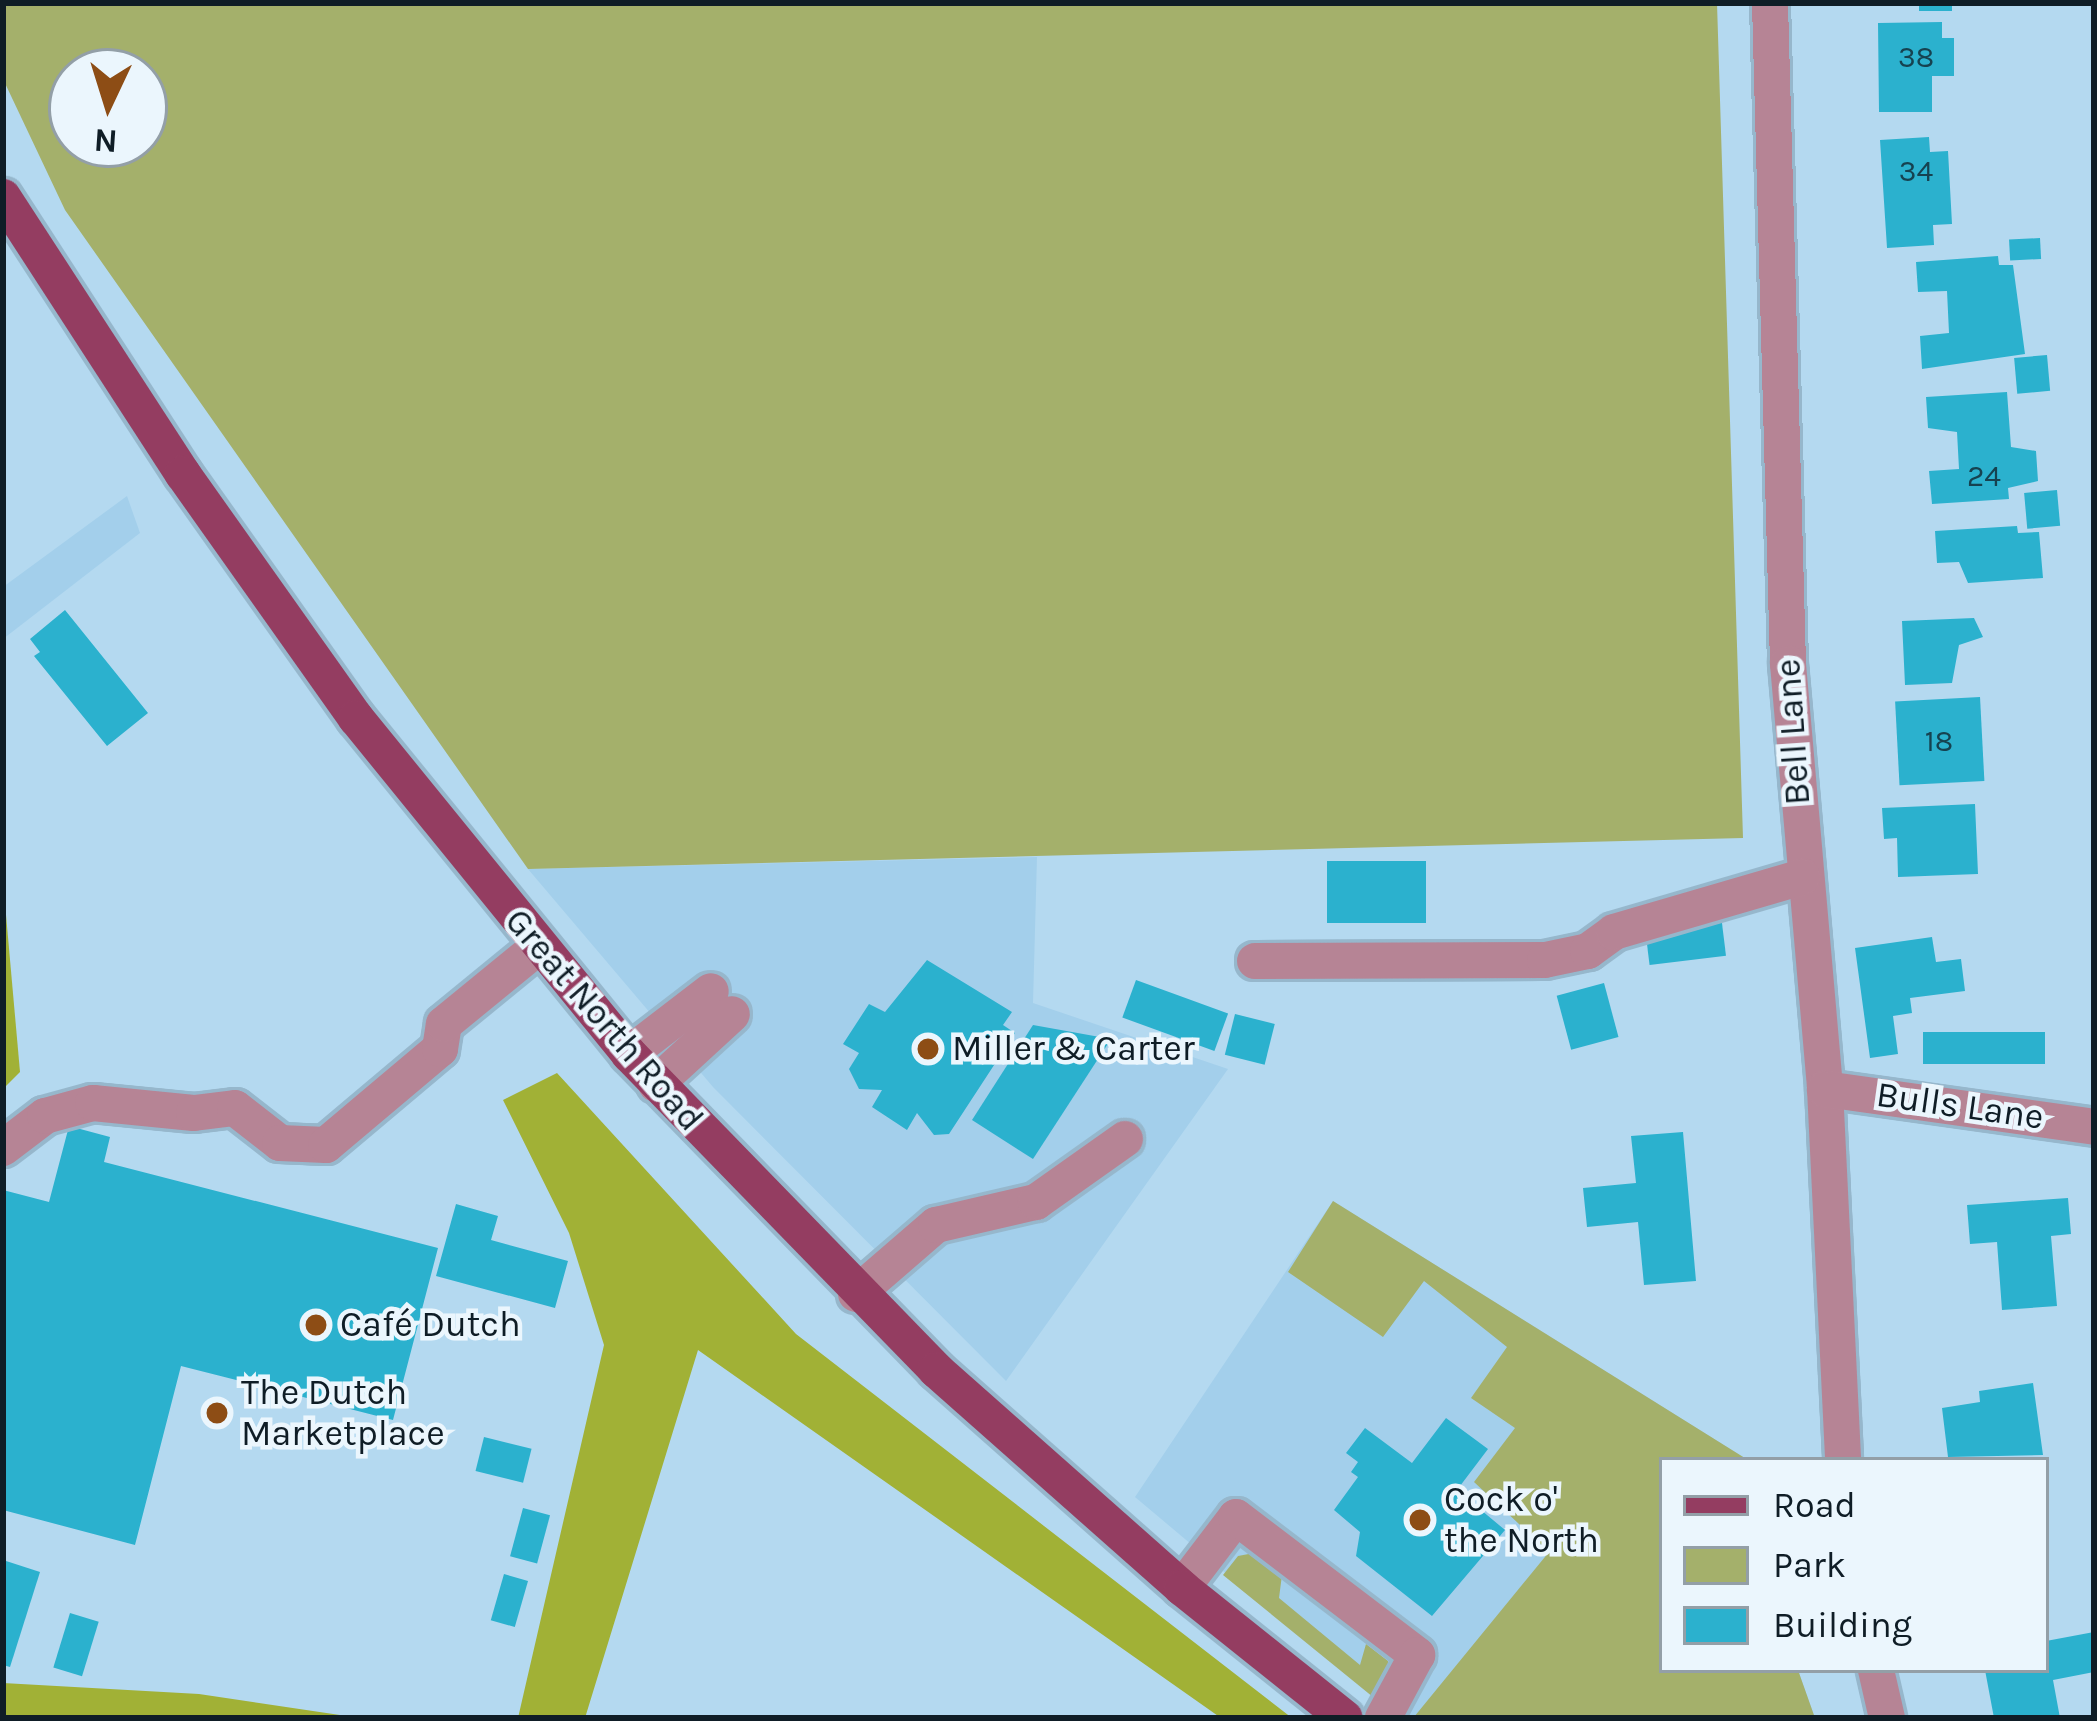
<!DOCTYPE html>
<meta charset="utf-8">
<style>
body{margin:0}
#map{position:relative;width:2097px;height:1721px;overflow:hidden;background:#b4d9f0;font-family:Karla,sans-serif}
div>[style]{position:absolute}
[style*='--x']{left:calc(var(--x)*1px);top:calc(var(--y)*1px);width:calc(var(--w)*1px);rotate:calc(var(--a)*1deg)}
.built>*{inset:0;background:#a3cfeb}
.green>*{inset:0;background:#a4b06b}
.forest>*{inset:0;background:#a1b136}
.building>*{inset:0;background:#2bb1ce;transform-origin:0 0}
.roads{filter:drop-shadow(3px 0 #96b7cc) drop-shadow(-3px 0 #96b7cc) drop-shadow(0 3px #96b7cc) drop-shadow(0 -3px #96b7cc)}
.minor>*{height:36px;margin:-18px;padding:0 18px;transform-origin:18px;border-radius:18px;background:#b68495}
.major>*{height:36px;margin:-18px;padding:0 18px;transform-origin:18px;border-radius:18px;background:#943d61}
.dots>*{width:33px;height:33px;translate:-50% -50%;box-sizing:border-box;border:6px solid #ebf6fd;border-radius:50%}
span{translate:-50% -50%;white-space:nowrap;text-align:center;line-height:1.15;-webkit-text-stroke:9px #ebf6fd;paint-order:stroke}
.number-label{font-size:30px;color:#164250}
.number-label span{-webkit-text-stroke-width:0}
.street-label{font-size:36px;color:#0f1d26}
.poi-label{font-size:36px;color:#0f1d26}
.left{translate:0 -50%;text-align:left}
.frame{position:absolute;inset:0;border:6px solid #0f1d26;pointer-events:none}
.legend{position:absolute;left:1659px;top:1457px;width:390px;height:216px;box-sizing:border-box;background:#ebf6fd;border:3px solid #939fa7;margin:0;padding:15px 21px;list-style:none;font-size:36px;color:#0f1d26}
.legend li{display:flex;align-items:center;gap:24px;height:60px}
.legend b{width:60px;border:3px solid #939fa7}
.north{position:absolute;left:48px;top:48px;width:120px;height:120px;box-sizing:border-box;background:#ebf6fd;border:3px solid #939fa7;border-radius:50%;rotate:184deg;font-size:33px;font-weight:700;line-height:48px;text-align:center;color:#0f1d26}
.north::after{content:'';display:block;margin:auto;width:42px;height:54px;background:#8d4d15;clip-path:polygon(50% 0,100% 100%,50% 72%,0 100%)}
</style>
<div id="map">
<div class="built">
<div style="clip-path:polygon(127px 496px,140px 533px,3px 639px,3px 587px)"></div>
<div style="clip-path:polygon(1037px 857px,1033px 1003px,1228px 1069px,1006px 1381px,713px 1087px,528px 869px)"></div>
<div style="clip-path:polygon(1333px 1201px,1748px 1460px,1662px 1460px,1662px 1670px,1798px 1670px,1815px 1718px,1415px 1718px,1373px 1697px,1135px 1497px)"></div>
</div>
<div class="green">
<div style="clip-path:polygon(evenodd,3px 3px,1717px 3px,1743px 838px,528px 869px,65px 210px,3px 79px,3px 3px,72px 72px,144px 72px,144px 144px,72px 144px,72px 72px)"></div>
<div style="clip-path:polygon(1333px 1201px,1748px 1460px,1662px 1460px,1662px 1670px,1798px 1670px,1815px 1718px,1414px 1717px,1549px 1552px,1474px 1482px,1515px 1428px,1471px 1398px,1507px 1347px,1424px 1281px,1383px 1337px,1288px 1272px)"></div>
<div style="clip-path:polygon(1254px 1553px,1282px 1575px,1279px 1598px,1360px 1665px,1366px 1644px,1388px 1661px,1389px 1675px,1373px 1697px,1223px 1575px,1238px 1556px)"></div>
</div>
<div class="forest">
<div style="clip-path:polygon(3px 881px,20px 1072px,3px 1089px)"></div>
<div style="clip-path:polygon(557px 1073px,796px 1334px,1292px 1718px,1221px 1718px,698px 1350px,585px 1718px,518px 1718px,604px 1345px,569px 1233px,503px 1100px)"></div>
<div style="clip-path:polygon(3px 1683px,199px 1694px,360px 1718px,3px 1718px)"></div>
</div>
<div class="building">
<div style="left:1919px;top:3px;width:33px;height:8px"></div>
<div style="clip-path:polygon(1942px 22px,1942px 38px,1954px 38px,1954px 76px,1932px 76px,1932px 112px,1879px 112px,1878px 23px)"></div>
<div style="clip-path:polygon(1929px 137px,1930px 152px,1948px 151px,1952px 224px,1933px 225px,1934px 245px,1887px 248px,1880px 140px)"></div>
<div style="left:2040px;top:238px;width:21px;height:31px;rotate:87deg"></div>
<div style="clip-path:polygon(1998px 256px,1999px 265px,2013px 265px,2025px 354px,1922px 369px,1920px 336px,1949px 333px,1947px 291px,1918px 292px,1916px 262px)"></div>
<div style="left:2047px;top:355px;width:36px;height:33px;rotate:85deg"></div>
<div style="clip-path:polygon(2007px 392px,2011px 447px,2036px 451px,2038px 481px,2008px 488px,2009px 499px,1932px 504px,1929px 471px,1959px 469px,1957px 432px,1928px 428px,1926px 397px)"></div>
<div style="left:2057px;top:490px;width:36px;height:33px;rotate:85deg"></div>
<div style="clip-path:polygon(2017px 526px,2018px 533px,2039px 532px,2043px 578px,1968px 583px,1959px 562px,1937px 563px,1935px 531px)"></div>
<div style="clip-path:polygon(65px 610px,148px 713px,107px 746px,34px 656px,40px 652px,30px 639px)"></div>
<div style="clip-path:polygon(1974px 618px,1983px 637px,1959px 645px,1952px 683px,1905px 685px,1902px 621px)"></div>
<div style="left:1980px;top:697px;width:84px;height:85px;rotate:87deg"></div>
<div style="clip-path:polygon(1975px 804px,1978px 874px,1898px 877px,1897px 838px,1884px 839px,1882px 808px)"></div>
<div style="left:1327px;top:861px;width:99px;height:62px"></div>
<div style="left:1721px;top:915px;width:41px;height:77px;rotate:83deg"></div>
<div style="clip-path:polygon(1932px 937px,1936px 962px,1961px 959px,1965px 991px,1910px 998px,1912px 1013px,1893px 1016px,1898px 1054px,1870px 1058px,1855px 948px)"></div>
<div style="clip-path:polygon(927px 960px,1012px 1012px,1003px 1025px,1015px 1033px,949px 1134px,934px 1135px,917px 1113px,907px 1130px,872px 1107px,882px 1090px,859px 1089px,849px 1069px,859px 1053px,843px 1044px,869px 1004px,885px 1012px)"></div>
<div style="left:1136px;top:980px;width:98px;height:40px;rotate:20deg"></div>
<div style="left:1604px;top:983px;width:56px;height:49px;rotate:75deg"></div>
<div style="left:1235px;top:1014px;width:41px;height:42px;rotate:14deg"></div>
<div style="clip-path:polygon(1033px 1025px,1111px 1039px,1033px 1159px,972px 1120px)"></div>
<div style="left:2045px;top:1032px;width:32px;height:122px;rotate:90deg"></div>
<div style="clip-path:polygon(69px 1126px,110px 1137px,104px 1162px,438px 1248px,393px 1420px,181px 1366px,135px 1545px,3px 1510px,3px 1190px,49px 1202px)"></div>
<div style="clip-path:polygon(1683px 1132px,1696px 1281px,1644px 1285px,1638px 1222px,1587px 1227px,1583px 1188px,1636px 1183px,1631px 1136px)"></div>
<div style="clip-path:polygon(2068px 1198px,2071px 1234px,2051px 1236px,2057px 1306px,2002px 1310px,1997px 1242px,1970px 1244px,1967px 1205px)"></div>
<div style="clip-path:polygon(456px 1204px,498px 1216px,491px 1240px,568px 1261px,555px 1308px,436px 1276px)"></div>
<div style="clip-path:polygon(2033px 1383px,2043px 1455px,1948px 1457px,1942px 1408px,1980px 1402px,1979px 1391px)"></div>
<div style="clip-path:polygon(1446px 1418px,1488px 1449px,1457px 1490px,1505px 1530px,1432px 1616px,1356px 1556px,1360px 1532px,1334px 1510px,1358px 1477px,1351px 1472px,1358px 1462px,1346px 1453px,1365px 1428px,1412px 1463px)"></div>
<div style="left:484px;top:1437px;width:49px;height:35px;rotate:14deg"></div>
<div style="left:523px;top:1508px;width:28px;height:50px;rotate:15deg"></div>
<div style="clip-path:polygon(3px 1560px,40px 1572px,10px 1667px,3px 1665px)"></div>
<div style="left:504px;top:1574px;width:25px;height:48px;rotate:16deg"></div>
<div style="left:70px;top:1613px;width:30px;height:57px;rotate:17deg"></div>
<div style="clip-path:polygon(2094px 1632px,2094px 1672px,2053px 1680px,2060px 1718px,1994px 1718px,1985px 1670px,2046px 1670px,2046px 1641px)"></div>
</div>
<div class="roads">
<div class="minor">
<div style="--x:1770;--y:3;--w:661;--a:88.44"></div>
<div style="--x:1788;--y:664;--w:427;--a:85"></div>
<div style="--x:1825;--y:1089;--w:371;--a:87.2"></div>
<div style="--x:1255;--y:961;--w:290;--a:-0.2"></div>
<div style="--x:1545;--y:960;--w:44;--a:-11.8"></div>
<div style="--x:1588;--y:951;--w:32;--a:-36"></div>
<div style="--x:1614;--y:932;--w:196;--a:-16.3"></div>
<div style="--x:629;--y:1054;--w:103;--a:-37.5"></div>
<div style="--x:656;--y:1084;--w:103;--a:-42.6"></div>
<div style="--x:1825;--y:1089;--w:272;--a:8"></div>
<div style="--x:3;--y:1148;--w:53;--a:-37.3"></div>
<div style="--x:45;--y:1116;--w:50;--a:-15.2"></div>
<div style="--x:93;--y:1103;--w:101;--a:5.7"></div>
<div style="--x:194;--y:1113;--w:41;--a:-7"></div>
<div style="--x:235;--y:1108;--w:57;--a:37.9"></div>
<div style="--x:280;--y:1143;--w:46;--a:2.5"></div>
<div style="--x:326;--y:1145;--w:149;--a:-40.1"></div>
<div style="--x:440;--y:1049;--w:25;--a:-81"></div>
<div style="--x:444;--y:1024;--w:120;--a:-39.3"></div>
<div style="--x:856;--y:1294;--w:106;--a:-40.8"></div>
<div style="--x:936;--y:1225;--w:103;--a:-13"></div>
<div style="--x:1036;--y:1202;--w:109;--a:-35.3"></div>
<div style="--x:1182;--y:1588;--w:89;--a:-52.7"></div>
<div style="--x:1236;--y:1517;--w:228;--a:37.3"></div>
<div style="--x:1417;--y:1655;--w:72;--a:118.4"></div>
<div style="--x:1876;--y:1670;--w:49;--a:77.1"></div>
</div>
<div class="major">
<div style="--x:3;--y:197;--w:330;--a:57"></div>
<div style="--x:183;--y:474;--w:299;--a:54.7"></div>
<div style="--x:356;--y:718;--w:433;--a:50.9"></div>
<div style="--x:629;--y:1054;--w:441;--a:45.8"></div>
<div style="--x:936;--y:1370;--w:329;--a:41.5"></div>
<div style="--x:1182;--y:1588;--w:208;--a:38.6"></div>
</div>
</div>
<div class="dots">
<div style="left:928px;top:1049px;background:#8d4d15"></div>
<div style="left:316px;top:1325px;background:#8d4d15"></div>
<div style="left:217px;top:1413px;background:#8d4d15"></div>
<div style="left:1420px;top:1520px;background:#8d4d15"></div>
</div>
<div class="number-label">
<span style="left:1916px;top:57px">38</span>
<span style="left:1916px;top:171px">34</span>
<span style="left:1984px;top:476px">24</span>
<span style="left:1939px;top:741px">18</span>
</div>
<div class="street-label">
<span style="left:1793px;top:732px;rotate:-94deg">Bell Lane</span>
<span style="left:604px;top:1020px;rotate:49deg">Great North Road</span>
<span style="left:1960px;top:1106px;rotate:8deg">Bulls Lane</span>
</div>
<div class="poi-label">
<span class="left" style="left:952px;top:1049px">Miller &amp; Carter</span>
<span class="left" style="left:340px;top:1325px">Café Dutch</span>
<span class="left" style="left:241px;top:1413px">The Dutch<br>Marketplace</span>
<span class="left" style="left:1444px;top:1520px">Cock o'<br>the North</span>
</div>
<div class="frame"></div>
<ul class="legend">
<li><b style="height:15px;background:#943d61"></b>Road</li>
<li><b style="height:33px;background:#a4b06b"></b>Park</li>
<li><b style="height:33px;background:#2bb1ce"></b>Building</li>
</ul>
<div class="north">N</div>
</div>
